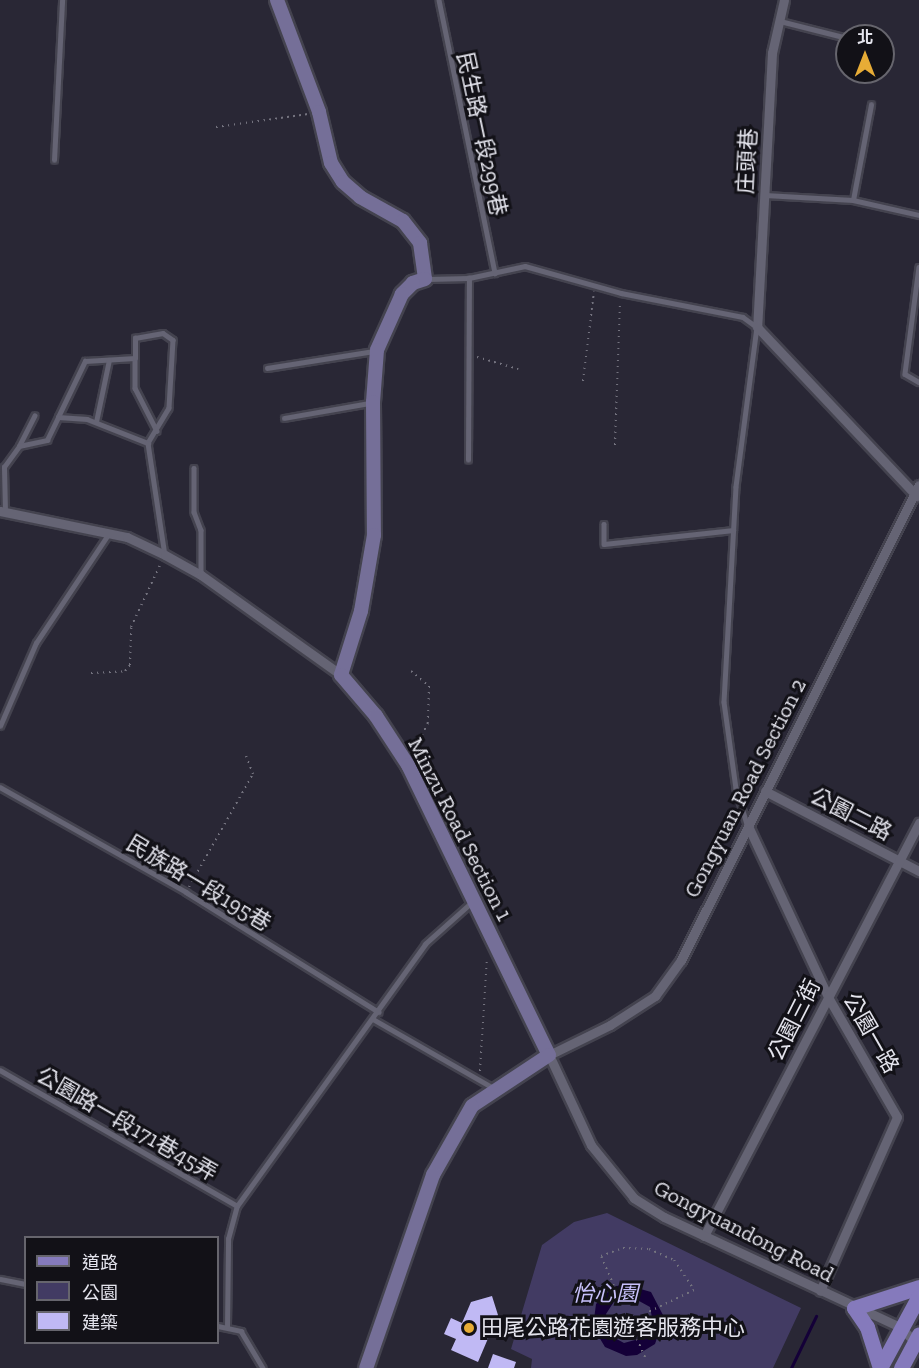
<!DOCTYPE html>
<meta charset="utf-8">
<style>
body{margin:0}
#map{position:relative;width:919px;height:1368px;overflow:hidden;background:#292735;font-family:"Zilla Slab","Noto Sans TC",serif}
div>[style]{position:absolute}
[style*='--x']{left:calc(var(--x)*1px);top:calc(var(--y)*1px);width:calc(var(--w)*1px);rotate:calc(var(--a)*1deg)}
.green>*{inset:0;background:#423b63}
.water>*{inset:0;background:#140038}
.stream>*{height:3px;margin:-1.5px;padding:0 1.5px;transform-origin:1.5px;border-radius:1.5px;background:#140038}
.building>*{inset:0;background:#c0b9f4}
.path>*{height:2px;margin-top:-1px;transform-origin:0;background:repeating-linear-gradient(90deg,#74737f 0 1.5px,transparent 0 6px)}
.roads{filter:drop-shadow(2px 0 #44434f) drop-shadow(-2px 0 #44434f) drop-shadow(0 2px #44434f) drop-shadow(0 -2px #44434f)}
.lane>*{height:4.5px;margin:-2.25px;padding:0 2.25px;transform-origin:2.25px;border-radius:2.25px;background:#656474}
.street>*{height:9px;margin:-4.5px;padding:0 4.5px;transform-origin:4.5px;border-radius:4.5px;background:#656474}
.secondary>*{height:14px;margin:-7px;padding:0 7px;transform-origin:7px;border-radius:7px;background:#756f98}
.primary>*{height:15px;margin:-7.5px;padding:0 7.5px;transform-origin:7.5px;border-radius:7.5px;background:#857abc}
.dots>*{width:16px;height:16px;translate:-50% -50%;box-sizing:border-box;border:3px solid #121117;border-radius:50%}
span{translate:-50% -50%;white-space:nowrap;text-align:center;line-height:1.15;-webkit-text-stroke:6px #121117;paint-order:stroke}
.street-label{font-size:22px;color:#e4e4ed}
.park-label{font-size:22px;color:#c7c0fa;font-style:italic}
.poi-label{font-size:22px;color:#e4e4ed}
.left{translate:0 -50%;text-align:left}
.legend{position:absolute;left:24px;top:1236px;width:195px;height:108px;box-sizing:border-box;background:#121117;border:2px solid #66656d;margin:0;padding:8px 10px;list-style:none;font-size:18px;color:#e4e4ed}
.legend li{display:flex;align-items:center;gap:12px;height:30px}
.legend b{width:30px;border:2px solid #66656d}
.north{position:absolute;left:835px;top:24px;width:60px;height:60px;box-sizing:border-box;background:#121117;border:2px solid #66656d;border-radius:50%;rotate:0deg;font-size:16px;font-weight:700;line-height:24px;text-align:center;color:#e4e4ed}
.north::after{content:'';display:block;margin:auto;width:21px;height:27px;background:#e7ac36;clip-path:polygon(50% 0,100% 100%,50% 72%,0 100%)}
</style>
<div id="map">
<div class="green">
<div style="clip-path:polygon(607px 1213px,801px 1308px,773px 1368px,531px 1368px,532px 1359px,511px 1349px,542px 1245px,574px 1222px)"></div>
</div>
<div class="water">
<div style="clip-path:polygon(evenodd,623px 1284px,651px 1292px,664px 1317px,655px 1344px,637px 1355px,626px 1356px,605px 1347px,593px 1327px,596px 1304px,612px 1288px,623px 1284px,630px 1296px,650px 1307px,653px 1323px,646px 1337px,624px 1343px,611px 1336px,606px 1314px,615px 1300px,630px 1296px)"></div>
</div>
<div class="stream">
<div style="--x:791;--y:1368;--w:58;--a:-64.3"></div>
</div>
<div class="building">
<div style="clip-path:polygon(492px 1296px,498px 1315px,478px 1362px,451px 1350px,456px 1339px,444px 1334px,451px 1318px,462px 1323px,471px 1302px)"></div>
<div style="clip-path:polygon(493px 1354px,516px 1362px,514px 1368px,488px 1368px)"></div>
</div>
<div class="path">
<div style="--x:216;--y:127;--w:93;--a:-8"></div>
<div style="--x:477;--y:357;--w:43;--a:16.3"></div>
<div style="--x:583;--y:381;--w:90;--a:-83"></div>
<div style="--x:615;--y:445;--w:143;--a:-88"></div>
<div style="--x:411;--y:671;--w:23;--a:40"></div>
<div style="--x:429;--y:686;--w:37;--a:92"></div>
<div style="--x:428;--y:723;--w:31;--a:117"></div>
<div style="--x:91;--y:673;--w:34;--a:-3"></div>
<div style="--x:125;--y:671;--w:8;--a:-50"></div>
<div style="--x:130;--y:665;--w:38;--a:-88"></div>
<div style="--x:131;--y:627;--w:71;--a:-64.9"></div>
<div style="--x:189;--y:887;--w:130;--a:-60.5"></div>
<div style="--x:253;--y:774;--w:22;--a:-111"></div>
<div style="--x:480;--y:1071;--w:114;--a:-86.5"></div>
<div style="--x:621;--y:1302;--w:50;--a:-113.5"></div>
<div style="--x:601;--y:1256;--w:23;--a:-20"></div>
<div style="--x:623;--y:1248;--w:26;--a:2"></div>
<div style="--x:649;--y:1249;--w:27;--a:24"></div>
<div style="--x:674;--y:1260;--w:36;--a:56"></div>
<div style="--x:694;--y:1290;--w:51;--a:154.4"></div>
<div style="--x:591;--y:1339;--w:23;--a:-25"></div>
<div style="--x:637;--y:1339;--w:20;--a:66"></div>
</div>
<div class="roads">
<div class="lane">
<div style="--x:439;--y:0;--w:279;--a:78.4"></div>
<div style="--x:780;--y:21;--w:69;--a:14.2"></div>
<div style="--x:54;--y:160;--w:160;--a:-87.1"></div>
<div style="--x:765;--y:195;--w:88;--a:3.3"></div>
<div style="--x:853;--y:200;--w:68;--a:12.8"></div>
<div style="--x:853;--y:200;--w:97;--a:-79.3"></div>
<div style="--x:919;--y:267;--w:108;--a:97.5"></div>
<div style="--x:905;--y:374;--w:16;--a:30"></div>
<div style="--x:428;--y:279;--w:41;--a:-1.4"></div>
<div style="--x:469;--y:278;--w:57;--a:-12.1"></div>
<div style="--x:525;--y:266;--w:100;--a:15.7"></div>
<div style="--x:621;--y:293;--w:124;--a:11.1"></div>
<div style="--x:743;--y:317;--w:17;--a:36"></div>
<div style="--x:757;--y:327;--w:161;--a:97.5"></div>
<div style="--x:736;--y:487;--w:215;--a:93.2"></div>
<div style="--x:724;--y:702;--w:87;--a:82.1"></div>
<div style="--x:736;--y:788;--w:37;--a:73"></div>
<div style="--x:135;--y:358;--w:30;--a:90"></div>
<div style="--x:135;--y:388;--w:48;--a:62.9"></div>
<div style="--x:267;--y:368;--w:108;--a:-9"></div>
<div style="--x:58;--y:417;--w:62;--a:-64.3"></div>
<div style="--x:85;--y:361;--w:50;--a:-3.4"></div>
<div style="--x:135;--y:358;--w:20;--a:-90"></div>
<div style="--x:135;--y:338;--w:28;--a:-10"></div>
<div style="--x:163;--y:333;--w:12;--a:35"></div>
<div style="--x:173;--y:340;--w:68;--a:93.4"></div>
<div style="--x:169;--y:408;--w:41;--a:121"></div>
<div style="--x:284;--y:418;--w:87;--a:-9.9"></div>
<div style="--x:96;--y:422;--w:63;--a:-78.2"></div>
<div style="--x:19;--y:446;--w:34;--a:-63"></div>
<div style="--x:468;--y:460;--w:182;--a:-89.7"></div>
<div style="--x:194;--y:468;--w:44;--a:90"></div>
<div style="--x:194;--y:512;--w:19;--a:69"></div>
<div style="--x:201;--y:530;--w:45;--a:90"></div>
<div style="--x:5;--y:512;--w:45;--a:-91.3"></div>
<div style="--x:4;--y:467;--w:26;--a:-54"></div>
<div style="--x:19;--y:446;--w:29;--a:-12"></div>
<div style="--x:47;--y:440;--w:25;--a:-64"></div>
<div style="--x:58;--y:417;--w:29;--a:4"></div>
<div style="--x:87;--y:419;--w:66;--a:21.5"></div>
<div style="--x:148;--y:443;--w:113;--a:81.4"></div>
<div style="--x:604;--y:524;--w:20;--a:90"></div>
<div style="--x:604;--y:544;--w:130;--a:-6.2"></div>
<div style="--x:0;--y:726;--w:90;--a:-66.6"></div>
<div style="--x:36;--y:643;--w:132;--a:-56.4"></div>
<div style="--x:0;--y:787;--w:214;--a:29.4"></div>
<div style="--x:186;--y:892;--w:227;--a:31.9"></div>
<div style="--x:373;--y:1019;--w:141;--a:29.8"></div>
<div style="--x:0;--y:1070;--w:273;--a:29.8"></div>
<div style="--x:0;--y:1279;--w:26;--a:11"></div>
<div style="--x:218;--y:1326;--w:24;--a:12"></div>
<div style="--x:241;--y:1331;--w:43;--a:59.3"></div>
<div style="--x:227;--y:1327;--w:88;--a:-89.3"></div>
<div style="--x:228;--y:1239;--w:34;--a:-75"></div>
<div style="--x:237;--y:1206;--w:322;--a:-54.3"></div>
<div style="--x:425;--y:944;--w:63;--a:-41.8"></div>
</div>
<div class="street">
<div style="--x:784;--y:0;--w:54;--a:102.8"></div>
<div style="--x:772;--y:53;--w:274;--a:93.1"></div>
<div style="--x:757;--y:327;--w:233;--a:46.6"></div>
<div style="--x:0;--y:511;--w:130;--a:11.6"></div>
<div style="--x:127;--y:537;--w:42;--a:25.3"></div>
<div style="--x:165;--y:555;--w:41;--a:29.1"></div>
<div style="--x:201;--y:575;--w:172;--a:35.5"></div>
<div style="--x:765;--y:791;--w:174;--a:27.5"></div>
<div style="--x:748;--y:826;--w:189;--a:64.9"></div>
<div style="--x:828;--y:997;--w:138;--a:60.1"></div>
<div style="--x:897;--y:1117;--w:190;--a:113.9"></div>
<div style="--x:704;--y:1236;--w:466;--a:-62.5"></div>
<div style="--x:917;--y:1344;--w:24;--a:-135"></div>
<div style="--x:900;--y:1327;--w:260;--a:-155"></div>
<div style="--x:664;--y:1217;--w:36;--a:-148"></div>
<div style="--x:634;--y:1198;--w:68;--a:-129.1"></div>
<div style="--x:591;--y:1145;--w:99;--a:-115"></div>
<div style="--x:549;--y:1055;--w:68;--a:-26.2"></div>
<div style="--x:610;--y:1025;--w:54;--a:-32.8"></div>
<div style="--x:655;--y:996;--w:44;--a:-54.2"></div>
<div style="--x:681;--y:960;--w:531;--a:-63.39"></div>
</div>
<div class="secondary">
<div style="--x:277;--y:0;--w:120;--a:69.4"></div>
<div style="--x:319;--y:112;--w:52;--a:76.8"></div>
<div style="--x:331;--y:163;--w:22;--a:58"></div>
<div style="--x:343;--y:182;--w:23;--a:41"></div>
<div style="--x:360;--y:197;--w:49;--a:29.2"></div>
<div style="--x:403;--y:221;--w:28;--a:52"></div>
<div style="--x:420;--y:243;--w:36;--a:82"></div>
<div style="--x:425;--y:279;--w:13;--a:162"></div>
<div style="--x:413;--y:283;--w:16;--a:135"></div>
<div style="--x:402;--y:294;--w:61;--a:114.1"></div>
<div style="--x:377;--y:350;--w:52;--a:94.4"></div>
<div style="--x:373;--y:402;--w:133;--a:89.6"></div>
<div style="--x:374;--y:535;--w:77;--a:99.7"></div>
<div style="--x:361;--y:611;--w:67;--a:107.4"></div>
<div style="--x:341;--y:675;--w:54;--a:49.5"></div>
<div style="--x:376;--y:716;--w:59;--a:56.9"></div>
<div style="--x:408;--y:765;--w:322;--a:64.1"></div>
<div style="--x:549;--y:1055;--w:92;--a:146.5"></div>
<div style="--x:472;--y:1106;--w:79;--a:119.5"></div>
<div style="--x:433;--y:1175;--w:204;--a:109.1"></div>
</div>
<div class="primary">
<div style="--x:880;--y:1368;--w:43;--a:-107.6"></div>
<div style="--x:867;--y:1327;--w:23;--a:-124"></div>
<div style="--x:854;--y:1308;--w:68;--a:-17.9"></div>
<div style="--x:880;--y:1368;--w:82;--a:-61.6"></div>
<div style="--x:901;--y:1368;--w:38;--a:-62"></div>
</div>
</div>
<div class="dots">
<div style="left:469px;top:1328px;background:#e7ac36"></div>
</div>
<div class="street-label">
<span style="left:482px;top:134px;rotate:78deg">民生路一段299巷</span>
<span style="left:747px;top:161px;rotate:-87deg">庄頭巷</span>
<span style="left:745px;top:788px;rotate:-63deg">Gongyuan Road Section 2</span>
<span style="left:851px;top:814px;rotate:27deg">公園二路</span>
<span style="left:460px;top:829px;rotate:63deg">Minzu Road Section 1</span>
<span style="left:199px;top:883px;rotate:31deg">民族路一段195巷</span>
<span style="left:794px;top:1020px;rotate:-63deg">公園三街</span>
<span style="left:871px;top:1033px;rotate:60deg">公園一路</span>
<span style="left:127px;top:1124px;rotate:30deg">公園路一段171巷45弄</span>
<span style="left:744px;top:1231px;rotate:27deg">Gongyuandong Road</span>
</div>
<div class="park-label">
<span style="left:605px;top:1294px">怡心園</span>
</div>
<div class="poi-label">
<span class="left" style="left:481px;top:1328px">田尾公路花園遊客服務中心</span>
</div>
<ul class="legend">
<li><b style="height:8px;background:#857abc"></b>道路</li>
<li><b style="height:16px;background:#423b63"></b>公園</li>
<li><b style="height:16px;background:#c0b9f4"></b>建築</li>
</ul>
<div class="north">北</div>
</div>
